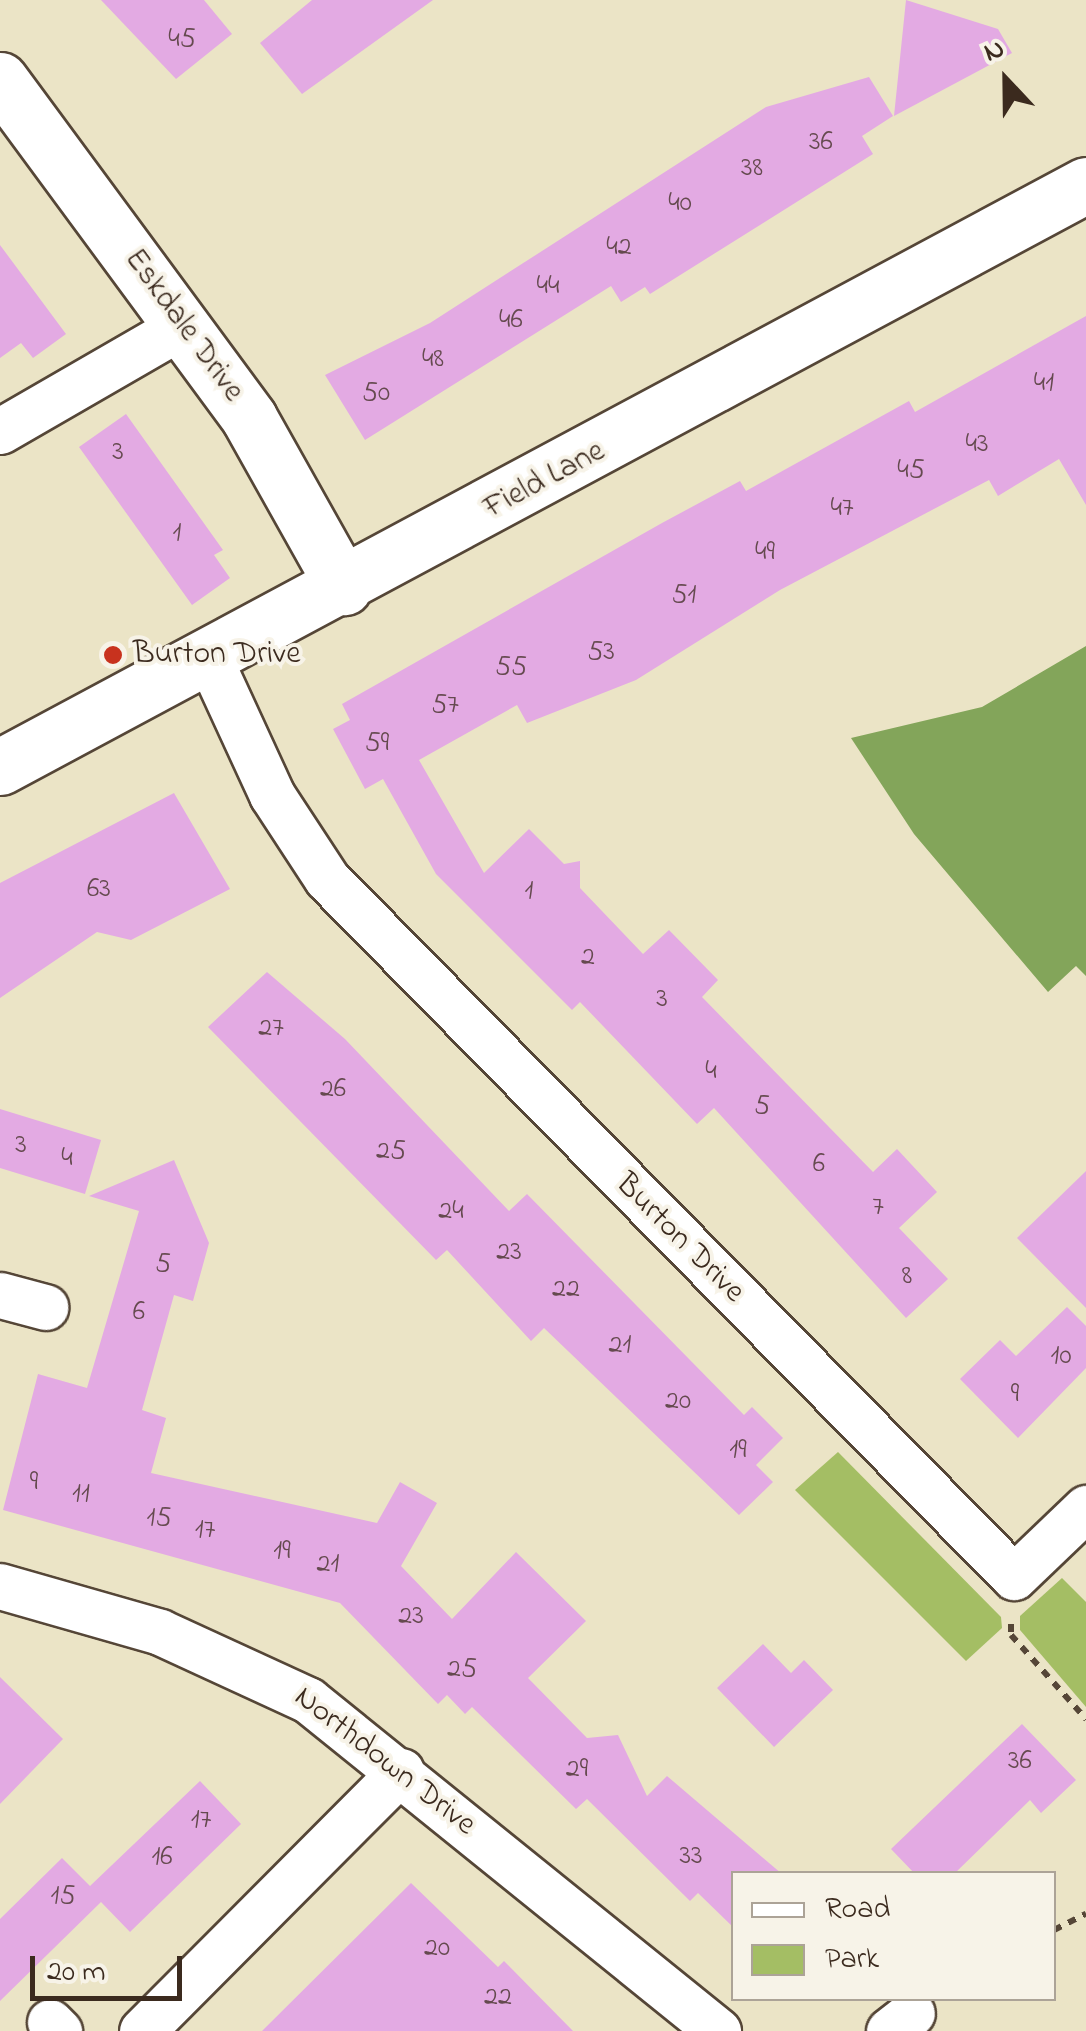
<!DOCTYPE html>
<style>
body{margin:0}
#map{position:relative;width:1086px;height:2031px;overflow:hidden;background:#ebe4c6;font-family:"Indie Flower",sans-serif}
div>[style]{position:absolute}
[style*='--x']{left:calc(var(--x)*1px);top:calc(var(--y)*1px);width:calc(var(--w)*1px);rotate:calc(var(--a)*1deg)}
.green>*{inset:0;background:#a4be64}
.forest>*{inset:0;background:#83a55a}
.building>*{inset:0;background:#e3aae3}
.path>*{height:6px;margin-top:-3px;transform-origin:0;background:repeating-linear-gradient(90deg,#554637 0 8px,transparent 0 16px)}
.roads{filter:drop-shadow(2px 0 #554637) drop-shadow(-2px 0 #554637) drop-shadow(0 2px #554637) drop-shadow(0 -2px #554637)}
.street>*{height:45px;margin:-22.5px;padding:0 22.5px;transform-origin:22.5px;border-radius:22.5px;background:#fff}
.secondary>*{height:55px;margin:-27.5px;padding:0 27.5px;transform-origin:27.5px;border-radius:27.5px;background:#fff}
.dots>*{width:28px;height:28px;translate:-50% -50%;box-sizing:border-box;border:5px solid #f7f3e8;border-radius:50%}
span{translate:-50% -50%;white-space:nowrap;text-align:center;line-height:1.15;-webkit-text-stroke:8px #f7f3e8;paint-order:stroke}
.number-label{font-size:28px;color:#654a4f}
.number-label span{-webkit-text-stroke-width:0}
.street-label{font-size:32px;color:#3b2a1e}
.poi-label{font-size:32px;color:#3b2a1e}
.left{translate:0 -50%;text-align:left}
.legend{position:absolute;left:731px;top:1871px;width:325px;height:130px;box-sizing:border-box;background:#f7f3e8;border:2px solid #aca397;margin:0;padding:12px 18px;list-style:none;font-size:30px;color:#3b2a1e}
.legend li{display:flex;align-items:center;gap:20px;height:50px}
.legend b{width:50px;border:2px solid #aca397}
.north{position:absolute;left:956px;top:30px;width:100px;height:100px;-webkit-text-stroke:8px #f7f3e8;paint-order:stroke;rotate:338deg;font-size:28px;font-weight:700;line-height:40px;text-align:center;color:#3b2a1e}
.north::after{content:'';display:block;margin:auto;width:35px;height:45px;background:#3b2a1e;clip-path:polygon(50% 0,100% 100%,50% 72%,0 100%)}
.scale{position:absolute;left:30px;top:1956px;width:152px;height:45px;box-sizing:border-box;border:5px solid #3b2a1e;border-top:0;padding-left:12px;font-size:30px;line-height:35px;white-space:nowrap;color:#3b2a1e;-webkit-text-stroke:8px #f7f3e8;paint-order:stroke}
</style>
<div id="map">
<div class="green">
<div style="clip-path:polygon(838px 1452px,1001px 1617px,1002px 1628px,966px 1661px,795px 1490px)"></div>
<div style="clip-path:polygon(1062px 1578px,1086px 1602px,1086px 1707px,1020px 1630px,1020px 1616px)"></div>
</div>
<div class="forest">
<div style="clip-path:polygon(1086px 646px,1086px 976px,1076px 966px,1048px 992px,914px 834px,851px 738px,982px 707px)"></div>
</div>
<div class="building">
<div style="clip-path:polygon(101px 0,204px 0,232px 34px,176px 79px)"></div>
<div style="clip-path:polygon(312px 0,433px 0,302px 94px,260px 43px)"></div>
<div style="clip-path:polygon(906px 0,998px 29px,1012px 53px,894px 116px)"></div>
<div style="clip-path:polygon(869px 77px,893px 116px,862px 136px,873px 154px,650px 294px,645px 287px,621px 302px,611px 286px,365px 440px,325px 375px,430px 323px,766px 107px)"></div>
<div style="clip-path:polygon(0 245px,66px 334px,33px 358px,21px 343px,0 358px)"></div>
<div style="clip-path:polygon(1086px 316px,1086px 505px,1059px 459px,998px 496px,989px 480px,780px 590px,636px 680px,527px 723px,517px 705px,419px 760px,484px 873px,529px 829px,564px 864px,580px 861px,580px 888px,643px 954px,669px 930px,718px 980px,702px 997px,873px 1172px,897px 1149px,937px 1192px,899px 1228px,948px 1279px,906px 1318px,714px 1108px,697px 1124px,580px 1002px,572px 1010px,436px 874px,383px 779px,365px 789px,333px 729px,350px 720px,342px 704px,662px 523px,740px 481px,746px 491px,909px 401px,915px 412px)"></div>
<div style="clip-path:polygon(126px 414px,223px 550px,214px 555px,230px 578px,192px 605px,79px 447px)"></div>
<div style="clip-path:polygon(174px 793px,230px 889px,131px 940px,97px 932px,0 998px,0 883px)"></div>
<div style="clip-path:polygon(267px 972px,345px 1039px,509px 1211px,527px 1194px,744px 1415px,752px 1407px,783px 1438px,756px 1465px,773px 1482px,739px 1515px,544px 1328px,531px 1341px,447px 1250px,436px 1260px,208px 1027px)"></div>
<div style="clip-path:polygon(0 1109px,101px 1140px,85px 1194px,0 1168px)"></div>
<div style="clip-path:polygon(174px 1160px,209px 1243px,193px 1301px,174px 1295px,142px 1410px,166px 1418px,151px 1473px,377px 1523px,400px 1482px,437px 1503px,401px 1566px,452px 1619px,516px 1552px,586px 1621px,528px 1678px,587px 1738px,618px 1735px,647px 1796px,667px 1776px,782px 1874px,734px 1874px,734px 1928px,698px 1893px,690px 1901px,587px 1799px,576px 1809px,472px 1707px,465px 1714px,447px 1695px,438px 1704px,340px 1603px,3px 1510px,38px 1374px,87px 1388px,139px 1211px,89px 1196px)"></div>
<div style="clip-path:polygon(1086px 1171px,1086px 1308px,1017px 1238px)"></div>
<div style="clip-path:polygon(1067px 1307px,1086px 1326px,1086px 1368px,1018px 1438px,960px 1379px,1000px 1340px,1016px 1356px)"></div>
<div style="clip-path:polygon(763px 1644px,791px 1673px,804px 1660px,833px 1690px,774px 1747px,717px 1688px)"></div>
<div style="clip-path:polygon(0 1677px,63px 1739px,0 1804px)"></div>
<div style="clip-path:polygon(1022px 1724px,1076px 1780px,1041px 1813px,1030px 1800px,954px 1874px,915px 1874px,891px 1849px)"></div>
<div style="clip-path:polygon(200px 1781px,241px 1824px,130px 1932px,101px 1902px,0 2001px,0 1919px,62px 1858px,90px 1886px)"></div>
<div style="clip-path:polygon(411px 1883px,498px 1967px,504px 1961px,573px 2031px,262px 2031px)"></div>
</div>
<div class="path">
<div style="--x:1011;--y:1624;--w:11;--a:90"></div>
<div style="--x:1011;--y:1635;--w:113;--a:48.2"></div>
<div style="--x:1054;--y:1930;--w:36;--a:-27"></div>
</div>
<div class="roads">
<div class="street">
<div style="--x:0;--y:431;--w:214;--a:-30"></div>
<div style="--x:209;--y:658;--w:151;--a:65.3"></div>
<div style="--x:272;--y:795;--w:100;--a:56.8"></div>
<div style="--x:327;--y:879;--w:979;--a:45.46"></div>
<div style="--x:1014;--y:1577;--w:100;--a:-43.8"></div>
<div style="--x:0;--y:1295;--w:47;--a:14.9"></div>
<div style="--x:0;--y:1586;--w:166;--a:16"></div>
<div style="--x:160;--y:1632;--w:163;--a:24.7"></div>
<div style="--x:308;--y:1700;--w:527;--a:38.91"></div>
<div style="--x:50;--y:2022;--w:13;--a:45"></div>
<div style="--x:142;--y:2031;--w:367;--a:-45.1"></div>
<div style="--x:889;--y:2031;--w:29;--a:-38"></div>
</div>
<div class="secondary">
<div style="--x:0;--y:80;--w:420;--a:53.6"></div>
<div style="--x:249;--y:418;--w:194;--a:60.7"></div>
<div style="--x:0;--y:767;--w:1232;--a:-28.19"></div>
</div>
</div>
<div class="dots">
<div style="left:113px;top:655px;background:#c8321e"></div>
</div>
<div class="number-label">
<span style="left:182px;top:40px">45</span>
<span style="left:821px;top:143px">36</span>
<span style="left:752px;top:169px">38</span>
<span style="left:680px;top:204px">40</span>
<span style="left:619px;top:248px">42</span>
<span style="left:548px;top:287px">44</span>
<span style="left:511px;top:321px">46</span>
<span style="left:433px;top:360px">48</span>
<span style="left:1044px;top:384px">41</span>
<span style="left:376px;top:394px">50</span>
<span style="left:977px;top:445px">43</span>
<span style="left:118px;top:453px">3</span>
<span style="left:911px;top:471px">45</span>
<span style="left:842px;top:509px">47</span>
<span style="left:177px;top:534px">1</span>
<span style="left:765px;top:553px">49</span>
<span style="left:684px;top:596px">51</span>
<span style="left:601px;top:653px">53</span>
<span style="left:511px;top:668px">55</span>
<span style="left:445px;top:706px">57</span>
<span style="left:377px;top:744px">59</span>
<span style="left:99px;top:890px">63</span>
<span style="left:529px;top:892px">1</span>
<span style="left:588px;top:958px">2</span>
<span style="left:662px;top:1000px">3</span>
<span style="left:271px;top:1029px">27</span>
<span style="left:711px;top:1072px">4</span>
<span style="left:333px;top:1090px">26</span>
<span style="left:762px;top:1107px">5</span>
<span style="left:21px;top:1146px">3</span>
<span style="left:391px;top:1152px">25</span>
<span style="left:67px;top:1159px">4</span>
<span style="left:819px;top:1165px">6</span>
<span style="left:878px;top:1208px">7</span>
<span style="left:451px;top:1212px">24</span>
<span style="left:509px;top:1253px">23</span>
<span style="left:163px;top:1265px">5</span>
<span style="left:907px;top:1277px">8</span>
<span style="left:566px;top:1290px">22</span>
<span style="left:139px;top:1313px">6</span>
<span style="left:620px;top:1346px">21</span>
<span style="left:1061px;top:1357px">10</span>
<span style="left:1015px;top:1395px">9</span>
<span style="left:678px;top:1402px">20</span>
<span style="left:738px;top:1451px">19</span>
<span style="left:34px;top:1483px">9</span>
<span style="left:81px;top:1495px">11</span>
<span style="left:159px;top:1519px">15</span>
<span style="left:205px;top:1531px">17</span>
<span style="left:282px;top:1552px">19</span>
<span style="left:328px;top:1565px">21</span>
<span style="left:411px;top:1617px">23</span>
<span style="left:462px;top:1670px">25</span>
<span style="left:1020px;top:1762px">36</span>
<span style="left:577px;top:1770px">29</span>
<span style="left:201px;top:1821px">17</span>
<span style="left:691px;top:1857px">33</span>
<span style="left:162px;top:1858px">16</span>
<span style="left:63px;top:1897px">15</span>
<span style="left:437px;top:1949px">20</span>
<span style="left:498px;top:1998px">22</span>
</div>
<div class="street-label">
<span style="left:183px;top:326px;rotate:54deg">Eskdale Drive</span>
<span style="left:545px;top:481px;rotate:-28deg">Field Lane</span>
<span style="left:679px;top:1239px;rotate:45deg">Burton Drive</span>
<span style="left:384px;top:1762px;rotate:38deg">Northdown Drive</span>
</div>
<div class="poi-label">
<span class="left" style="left:133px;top:655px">Burton Drive</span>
</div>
<ul class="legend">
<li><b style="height:12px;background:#fff"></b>Road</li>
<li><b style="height:28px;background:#a4be64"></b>Park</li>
</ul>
<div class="north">N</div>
<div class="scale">20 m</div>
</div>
